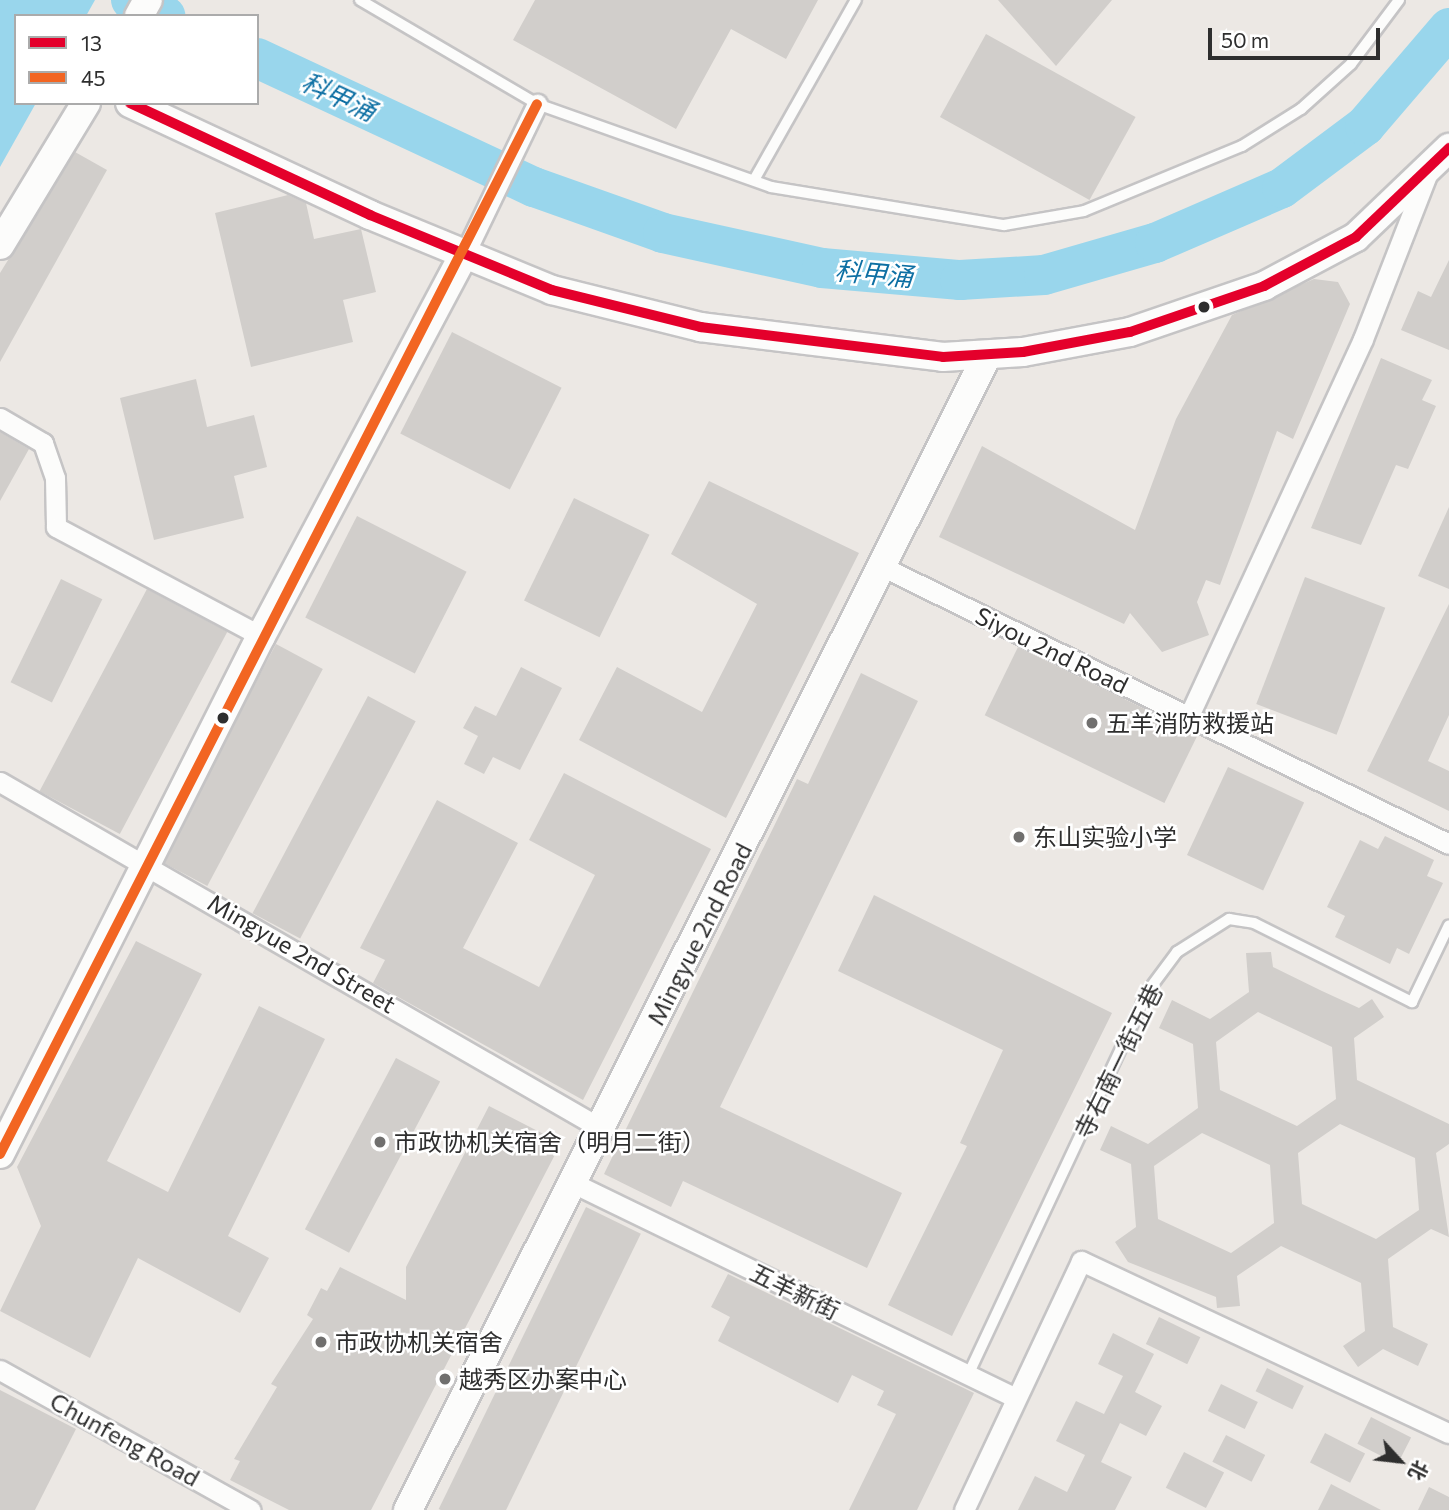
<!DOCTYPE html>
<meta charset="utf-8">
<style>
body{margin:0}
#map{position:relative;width:1449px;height:1510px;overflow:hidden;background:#ece8e4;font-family:Commissioner,"Noto Sans SC",sans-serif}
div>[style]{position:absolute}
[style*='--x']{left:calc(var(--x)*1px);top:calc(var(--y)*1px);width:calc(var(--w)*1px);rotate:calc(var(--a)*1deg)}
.water>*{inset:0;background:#99d6ec}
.river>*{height:40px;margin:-20px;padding:0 20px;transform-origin:20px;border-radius:20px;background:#99d6ec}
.building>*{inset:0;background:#d1cecb;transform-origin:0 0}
.roads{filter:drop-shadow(2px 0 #c5c4c5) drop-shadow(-2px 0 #c5c4c5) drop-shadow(0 2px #c5c4c5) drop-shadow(0 -2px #c5c4c5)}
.lane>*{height:10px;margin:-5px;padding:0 5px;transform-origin:5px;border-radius:5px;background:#fcfcfb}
.street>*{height:19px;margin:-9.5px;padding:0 9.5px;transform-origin:9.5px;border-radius:9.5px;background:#fcfcfb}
.secondary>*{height:28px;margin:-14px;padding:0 14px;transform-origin:14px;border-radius:14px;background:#fcfcfb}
.bus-1>*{height:10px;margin:-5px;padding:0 5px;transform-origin:5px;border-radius:5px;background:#e4002b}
.bus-2>*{height:10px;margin:-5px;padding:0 5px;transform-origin:5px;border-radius:5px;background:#f26522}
.dots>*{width:19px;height:19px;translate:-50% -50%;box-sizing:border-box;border:4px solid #fff;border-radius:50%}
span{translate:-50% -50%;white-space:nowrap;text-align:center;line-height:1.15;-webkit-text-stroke:5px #fff;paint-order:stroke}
.street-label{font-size:24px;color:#2e2e2e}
.poi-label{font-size:24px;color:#2e2e2e}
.left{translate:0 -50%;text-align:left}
.water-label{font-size:26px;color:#0d6fa3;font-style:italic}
.legend{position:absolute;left:14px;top:14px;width:245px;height:91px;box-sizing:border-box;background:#fff;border:2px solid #ababab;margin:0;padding:9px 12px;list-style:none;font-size:21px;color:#2e2e2e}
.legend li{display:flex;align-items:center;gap:14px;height:35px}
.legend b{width:35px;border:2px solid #ababab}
.north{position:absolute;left:1365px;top:1426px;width:70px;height:70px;-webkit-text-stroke:5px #fff;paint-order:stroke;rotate:117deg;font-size:19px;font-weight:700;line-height:28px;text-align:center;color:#2e2e2e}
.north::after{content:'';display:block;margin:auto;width:24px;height:32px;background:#2e2e2e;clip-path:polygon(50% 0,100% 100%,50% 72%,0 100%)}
.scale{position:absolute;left:1208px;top:28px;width:172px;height:32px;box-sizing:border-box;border:4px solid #2e2e2e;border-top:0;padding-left:9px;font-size:21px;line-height:24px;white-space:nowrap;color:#2e2e2e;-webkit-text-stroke:5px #fff;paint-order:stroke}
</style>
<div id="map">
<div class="water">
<div style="clip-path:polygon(0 0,95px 0,86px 16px,16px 16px,16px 103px,36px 103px,0 167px)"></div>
</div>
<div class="river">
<div style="--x:131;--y:0;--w:38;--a:25"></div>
<div style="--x:257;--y:58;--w:306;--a:25"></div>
<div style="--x:534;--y:187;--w:137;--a:19.6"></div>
<div style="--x:663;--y:233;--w:163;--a:12.4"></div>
<div style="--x:822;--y:268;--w:139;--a:5"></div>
<div style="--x:960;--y:280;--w:84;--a:-3.4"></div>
<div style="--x:1044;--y:275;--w:116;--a:-16.1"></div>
<div style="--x:1155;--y:243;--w:138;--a:-23.4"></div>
<div style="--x:1282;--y:188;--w:104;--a:-36.8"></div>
<div style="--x:1365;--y:126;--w:129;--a:-49.4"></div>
</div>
<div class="building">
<div style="clip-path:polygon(535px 0,818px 0,786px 59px,731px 29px,676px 129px,513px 40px)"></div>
<div style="clip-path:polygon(998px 0,1112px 0,1056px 66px)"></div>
<div style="left:986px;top:34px;width:171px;height:95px;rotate:29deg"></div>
<div style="clip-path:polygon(75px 152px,107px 170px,0 362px,0 273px)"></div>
<div style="clip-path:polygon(288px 195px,306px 203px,314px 239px,361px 229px,376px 292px,343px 300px,353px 342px,251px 367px,215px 213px)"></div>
<div style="clip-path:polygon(1449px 260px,1449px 350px,1401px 330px,1418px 291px,1431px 297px)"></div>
<div style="clip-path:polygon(1314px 279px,1338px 282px,1350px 304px,1293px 439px,1277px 431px,1220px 585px,1206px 580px,1197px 602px,1209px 635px,1162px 652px,1130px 613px,1124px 624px,939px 537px,982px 446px,1135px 530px,1176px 419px,1232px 315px)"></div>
<div style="left:452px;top:332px;width:123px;height:114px;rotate:27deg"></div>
<div style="clip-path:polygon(1381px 358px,1432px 380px,1422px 400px,1436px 406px,1408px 469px,1396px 465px,1361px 545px,1311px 528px)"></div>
<div style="clip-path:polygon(196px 379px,207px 427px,254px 415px,267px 467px,234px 476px,244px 518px,154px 540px,120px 398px)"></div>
<div style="clip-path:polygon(0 432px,29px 449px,0 501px)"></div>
<div style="clip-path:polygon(709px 481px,859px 553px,726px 818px,579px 740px,617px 667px,702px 712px,757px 604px,671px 554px)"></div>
<div style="left:574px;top:498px;width:84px;height:114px;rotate:26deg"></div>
<div style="clip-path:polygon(1449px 507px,1449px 589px,1418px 576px)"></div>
<div style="left:357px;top:516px;width:123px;height:114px;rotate:27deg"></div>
<div style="left:1305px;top:577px;width:86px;height:136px;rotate:21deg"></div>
<div style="left:61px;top:579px;width:46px;height:115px;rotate:26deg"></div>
<div style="left:147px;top:589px;width:91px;height:229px;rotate:28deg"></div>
<div style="clip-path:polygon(1449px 604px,1449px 715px,1428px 761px,1449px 771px,1449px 811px,1367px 771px)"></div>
<div style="left:276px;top:644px;width:53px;height:246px;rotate:28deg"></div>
<div style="left:1018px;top:647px;width:200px;height:76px;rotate:26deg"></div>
<div style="clip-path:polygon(521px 667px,562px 688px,520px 770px,493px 757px,484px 774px,464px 764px,478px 736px,463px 728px,475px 706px,496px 716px)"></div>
<div style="clip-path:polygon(861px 673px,918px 701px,720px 1107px,902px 1193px,867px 1268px,683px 1181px,671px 1207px,604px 1174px,797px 779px,808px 784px)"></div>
<div style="left:368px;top:696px;width:54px;height:246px;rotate:28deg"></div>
<div style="left:1228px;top:767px;width:84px;height:97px;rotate:25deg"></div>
<div style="clip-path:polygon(564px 773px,711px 849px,583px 1100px,373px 983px,385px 960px,360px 948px,437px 800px,518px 843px,463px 948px,539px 987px,595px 875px,529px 840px)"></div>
<div style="clip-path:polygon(1385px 836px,1434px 860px,1427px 876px,1443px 883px,1409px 954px,1397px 948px,1390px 964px,1335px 937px,1345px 916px,1327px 907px,1360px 840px,1378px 849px)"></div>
<div style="clip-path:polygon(874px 895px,1112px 1013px,952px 1336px,888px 1305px,967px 1146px,960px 1143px,1003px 1050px,838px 971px)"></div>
<div style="clip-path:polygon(136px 941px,202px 974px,107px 1161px,168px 1192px,259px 1006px,325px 1039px,228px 1236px,269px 1258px,240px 1313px,138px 1258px,90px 1358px,0 1311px,41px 1226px,17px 1167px)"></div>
<div style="clip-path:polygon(evenodd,1271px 952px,1273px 967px,1322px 991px,1359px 1008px,1372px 999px,1384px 1017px,1354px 1038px,1357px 1080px,1449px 1124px,1449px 1144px,1436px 1153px,1449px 1237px,1431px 1229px,1388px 1259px,1393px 1327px,1428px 1344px,1418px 1366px,1383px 1349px,1358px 1367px,1343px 1346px,1365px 1331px,1361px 1283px,1281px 1246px,1237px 1276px,1240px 1306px,1217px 1308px,1216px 1297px,1128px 1262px,1115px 1242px,1136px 1227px,1131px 1164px,1100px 1150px,1111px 1126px,1148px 1144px,1198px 1108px,1193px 1044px,1159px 1028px,1172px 1000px,1210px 1019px,1249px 992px,1246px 953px,1271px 952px,1258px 1012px,1332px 1047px,1336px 1099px,1297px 1126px,1220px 1090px,1216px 1042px,1258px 1012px,1271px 952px,1340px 1124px,1415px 1158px,1419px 1210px,1376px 1239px,1302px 1204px,1298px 1153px,1340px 1124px,1271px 952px,1202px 1133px,1270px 1165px,1274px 1223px,1231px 1253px,1158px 1219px,1154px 1166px,1202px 1133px)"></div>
<div style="left:396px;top:1058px;width:50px;height:194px;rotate:28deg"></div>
<div style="clip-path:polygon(489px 1106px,561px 1143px,371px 1510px,289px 1510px,230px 1480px,240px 1461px,234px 1459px,277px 1387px,271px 1384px,313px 1319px,307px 1315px,321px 1288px,327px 1291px,340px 1267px,406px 1300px,406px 1267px)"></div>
<div style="left:586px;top:1207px;width:61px;height:336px;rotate:26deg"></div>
<div style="clip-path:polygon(728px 1274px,974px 1393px,917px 1510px,849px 1510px,896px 1414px,877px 1405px,884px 1391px,852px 1375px,838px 1403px,718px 1341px,730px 1317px,711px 1307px)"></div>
<div style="left:1159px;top:1317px;width:46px;height:30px;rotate:26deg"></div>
<div style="clip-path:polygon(1113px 1333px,1154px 1354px,1135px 1392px,1162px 1406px,1146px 1436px,1120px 1423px,1101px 1462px,1132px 1477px,1115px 1510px,1018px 1510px,1035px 1476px,1067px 1492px,1085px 1455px,1056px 1441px,1076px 1401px,1104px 1414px,1123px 1376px,1098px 1364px)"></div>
<div style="left:1267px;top:1368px;width:41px;height:26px;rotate:26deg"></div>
<div style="left:1221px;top:1384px;width:41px;height:30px;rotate:26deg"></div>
<div style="clip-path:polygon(0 1390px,76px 1429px,35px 1510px,0 1510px)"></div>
<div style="left:1371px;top:1417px;width:45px;height:30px;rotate:27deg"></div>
<div style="left:1325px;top:1433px;width:45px;height:33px;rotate:27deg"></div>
<div style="left:1226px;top:1435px;width:44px;height:30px;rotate:27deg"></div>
<div style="left:1184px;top:1452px;width:45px;height:40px;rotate:27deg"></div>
<div style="clip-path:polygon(1331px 1484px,1381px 1510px,1318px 1510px)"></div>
<div style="clip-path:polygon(1429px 1487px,1449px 1497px,1449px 1510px,1418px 1510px)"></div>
</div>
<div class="roads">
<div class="lane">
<div style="--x:360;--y:0;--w:205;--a:30.4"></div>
<div style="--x:537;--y:104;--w:248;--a:19.5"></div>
<div style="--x:771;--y:187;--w:236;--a:9.3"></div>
<div style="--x:1004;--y:225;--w:81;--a:-9.9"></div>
<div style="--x:1084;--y:211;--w:171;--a:-22.4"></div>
<div style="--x:1242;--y:146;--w:70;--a:-32.1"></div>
<div style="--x:1301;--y:109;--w:67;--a:-42"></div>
<div style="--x:1351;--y:64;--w:80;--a:-53.1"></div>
<div style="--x:754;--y:180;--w:207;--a:-60.5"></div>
<div style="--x:968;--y:1375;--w:424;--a:-64.9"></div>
<div style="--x:1148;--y:991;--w:49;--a:-53.4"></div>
<div style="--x:1177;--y:952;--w:62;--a:-32.4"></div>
<div style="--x:1229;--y:919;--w:25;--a:9"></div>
<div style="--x:1254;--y:923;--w:177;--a:26.6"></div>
<div style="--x:1412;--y:1002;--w:85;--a:-64.3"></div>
</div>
<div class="street">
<div style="--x:464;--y:255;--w:168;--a:-64.2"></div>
<div style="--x:0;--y:418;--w:50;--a:30.2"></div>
<div style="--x:43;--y:443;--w:37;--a:71"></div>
<div style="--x:55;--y:478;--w:49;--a:88.8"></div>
<div style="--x:56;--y:527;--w:232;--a:28"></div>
<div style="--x:881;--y:566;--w:632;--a:26.08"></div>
<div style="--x:1188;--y:718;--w:417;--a:-65.2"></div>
<div style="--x:1363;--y:339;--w:176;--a:-68.7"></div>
<div style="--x:0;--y:782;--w:695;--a:29.96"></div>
<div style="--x:573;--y:1183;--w:492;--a:25.9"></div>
<div style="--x:0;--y:1370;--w:287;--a:29.2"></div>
<div style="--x:964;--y:1510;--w:275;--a:-64.8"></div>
<div style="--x:1081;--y:1261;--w:406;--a:25.1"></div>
</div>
<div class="secondary">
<div style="--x:139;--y:16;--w:18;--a:-61"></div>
<div style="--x:130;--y:103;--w:265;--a:25"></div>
<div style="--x:370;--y:215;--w:197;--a:22.4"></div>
<div style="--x:552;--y:290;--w:153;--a:14"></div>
<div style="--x:700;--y:327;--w:245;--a:7"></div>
<div style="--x:943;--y:357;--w:80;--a:-3.6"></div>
<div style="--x:1023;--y:352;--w:109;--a:-10.6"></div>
<div style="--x:1130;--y:332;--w:142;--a:-18.9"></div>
<div style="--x:1264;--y:286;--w:104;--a:-28"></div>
<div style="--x:1356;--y:237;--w:129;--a:-43.7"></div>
<div style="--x:0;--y:245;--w:166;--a:-58.8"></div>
<div style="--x:0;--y:1154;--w:580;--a:-63.26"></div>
<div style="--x:261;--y:636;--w:432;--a:-62"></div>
<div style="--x:408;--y:1510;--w:1291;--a:-63.36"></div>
</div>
</div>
<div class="bus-1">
<div style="--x:130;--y:103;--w:265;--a:25"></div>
<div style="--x:370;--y:215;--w:197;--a:22.4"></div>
<div style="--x:552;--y:290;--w:153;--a:14"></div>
<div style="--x:700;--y:327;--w:245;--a:7"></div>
<div style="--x:943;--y:357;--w:80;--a:-3.6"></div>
<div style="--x:1023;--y:352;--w:109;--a:-10.6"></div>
<div style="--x:1130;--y:332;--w:142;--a:-18.9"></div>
<div style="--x:1264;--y:286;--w:104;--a:-28"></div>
<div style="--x:1356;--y:237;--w:129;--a:-43.7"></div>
</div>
<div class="bus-2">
<div style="--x:0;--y:1154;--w:1179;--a:-62.91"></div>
</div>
<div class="dots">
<div style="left:1204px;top:307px;background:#2e2e2e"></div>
<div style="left:223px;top:718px;background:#2e2e2e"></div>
<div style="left:1092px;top:723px;background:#706f6e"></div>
<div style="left:1019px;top:837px;background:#706f6e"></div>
<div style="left:380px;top:1142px;background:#706f6e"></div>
<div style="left:321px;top:1342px;background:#706f6e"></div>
<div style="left:445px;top:1379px;background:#706f6e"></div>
</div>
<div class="street-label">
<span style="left:1052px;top:650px;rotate:26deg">Siyou 2nd Road</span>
<span style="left:699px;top:934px;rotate:-63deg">Mingyue 2nd Road</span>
<span style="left:302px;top:953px;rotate:30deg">Mingyue 2nd Street</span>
<span style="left:1118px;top:1061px;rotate:-64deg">寺右南一街五巷</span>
<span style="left:795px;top:1291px;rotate:26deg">五羊新街</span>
<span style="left:125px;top:1439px;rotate:29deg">Chunfeng Road</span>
</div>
<div class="poi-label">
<span class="left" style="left:1106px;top:723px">五羊消防救援站</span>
<span class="left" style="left:1033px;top:837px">东山实验小学</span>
<span class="left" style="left:394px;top:1142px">市政协机关宿舍（明月二街）</span>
<span class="left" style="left:335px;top:1342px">市政协机关宿舍</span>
<span class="left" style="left:459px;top:1379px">越秀区办案中心</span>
</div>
<div class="water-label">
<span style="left:339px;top:96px;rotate:25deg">科甲涌</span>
<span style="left:874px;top:273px;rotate:5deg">科甲涌</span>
</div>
<ul class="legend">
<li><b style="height:9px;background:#e4002b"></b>13</li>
<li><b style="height:9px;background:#f26522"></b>45</li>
</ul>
<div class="north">北</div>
<div class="scale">50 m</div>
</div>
